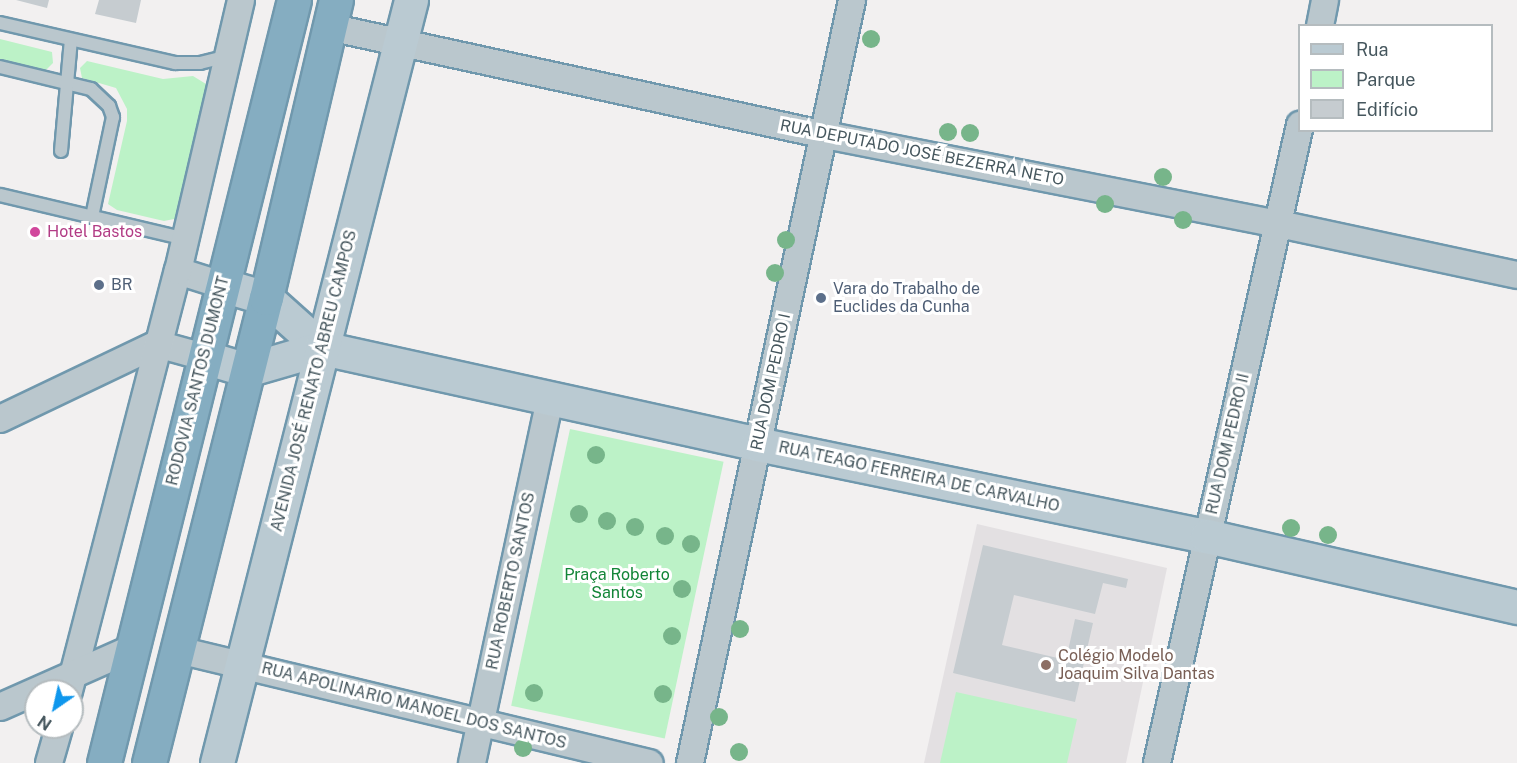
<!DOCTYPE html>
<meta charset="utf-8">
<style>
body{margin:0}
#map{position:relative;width:1517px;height:763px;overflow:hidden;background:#f2f0f0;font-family:"Public Sans",sans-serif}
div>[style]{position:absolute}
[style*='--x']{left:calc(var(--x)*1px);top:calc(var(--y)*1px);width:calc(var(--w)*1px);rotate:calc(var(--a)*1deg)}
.education>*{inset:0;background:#e3e0e2}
.green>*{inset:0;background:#bcf2c7;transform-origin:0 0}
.building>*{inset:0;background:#c6ccd0}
.roads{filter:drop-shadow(2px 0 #7098ad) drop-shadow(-2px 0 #7098ad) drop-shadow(0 2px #7098ad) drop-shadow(0 -2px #7098ad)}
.lane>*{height:12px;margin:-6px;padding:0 6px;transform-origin:6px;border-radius:6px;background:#bac7cd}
.street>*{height:26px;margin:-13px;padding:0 13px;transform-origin:13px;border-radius:13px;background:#bac7cd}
.secondary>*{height:33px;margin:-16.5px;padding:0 16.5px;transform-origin:16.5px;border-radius:16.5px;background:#bacad2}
.highway>*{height:33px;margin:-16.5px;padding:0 16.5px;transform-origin:16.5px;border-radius:16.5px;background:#85adc1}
.trees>*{width:18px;height:18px;margin:-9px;border-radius:50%;background:#77b58a}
.dots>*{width:16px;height:16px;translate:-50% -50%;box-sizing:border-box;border:3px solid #fff;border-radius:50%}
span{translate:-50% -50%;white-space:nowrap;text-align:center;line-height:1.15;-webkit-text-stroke:6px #fff;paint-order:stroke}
.street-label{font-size:16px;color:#46575e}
.hotel-label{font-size:16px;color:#b23c85}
.left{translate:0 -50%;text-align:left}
.service-label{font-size:16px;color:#4e5e75}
.park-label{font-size:16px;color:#128537}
.education-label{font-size:16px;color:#785e54}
.legend{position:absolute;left:1298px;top:24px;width:195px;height:108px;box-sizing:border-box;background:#fff;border:2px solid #b5bcbf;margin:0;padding:8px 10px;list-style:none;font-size:18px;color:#46575e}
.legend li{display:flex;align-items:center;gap:12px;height:30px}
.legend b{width:30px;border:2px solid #b5bcbf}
.north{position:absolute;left:24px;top:679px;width:60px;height:60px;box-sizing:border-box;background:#fff;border:2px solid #b5bcbf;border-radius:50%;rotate:214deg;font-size:16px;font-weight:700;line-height:24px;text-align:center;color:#46575e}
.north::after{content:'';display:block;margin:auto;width:21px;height:27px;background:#0f97ed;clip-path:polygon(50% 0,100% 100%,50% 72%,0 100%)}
</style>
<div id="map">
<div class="education">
<div style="clip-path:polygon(977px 524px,1167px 568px,1126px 763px,924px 763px)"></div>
</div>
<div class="green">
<div style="clip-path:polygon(0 39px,52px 52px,53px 63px,46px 70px,0 59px)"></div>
<div style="clip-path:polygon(87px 61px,163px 79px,193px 76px,206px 84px,210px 91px,181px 213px,174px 219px,164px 221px,117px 210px,108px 204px,127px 121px,127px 109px,116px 88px,82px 78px,80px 68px)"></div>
<div style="left:570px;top:429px;width:157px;height:283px;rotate:12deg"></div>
<div style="clip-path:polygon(956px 692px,1077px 719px,1067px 763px,940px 763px)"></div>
</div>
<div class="building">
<div style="clip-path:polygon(16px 0,49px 0,47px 8px)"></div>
<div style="clip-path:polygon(99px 0,141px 0,136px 23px,95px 14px)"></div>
<div style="clip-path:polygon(983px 545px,1128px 579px,1126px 588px,1103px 583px,1095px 614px,1014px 595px,1002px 645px,1066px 660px,1075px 619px,1093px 623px,1075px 702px,953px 673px)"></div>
</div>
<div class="roads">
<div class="lane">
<div style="--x:0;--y:23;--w:180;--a:12.9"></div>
<div style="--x:175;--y:63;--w:25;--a:0"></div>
<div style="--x:200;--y:63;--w:29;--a:-14"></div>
<div style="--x:0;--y:67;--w:94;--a:13.6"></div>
<div style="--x:91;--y:89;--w:25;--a:43"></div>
<div style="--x:109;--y:106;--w:12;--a:70"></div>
<div style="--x:113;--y:117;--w:102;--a:101.9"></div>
<div style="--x:61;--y:151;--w:111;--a:-84.9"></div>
<div style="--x:0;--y:195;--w:191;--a:13.3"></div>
</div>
<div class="street">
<div style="--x:1320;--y:26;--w:26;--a:-79"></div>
<div style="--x:329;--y:27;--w:508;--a:12.28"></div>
<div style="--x:825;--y:135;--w:463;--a:11.1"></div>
<div style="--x:1279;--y:224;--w:243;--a:12.1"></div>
<div style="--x:178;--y:271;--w:46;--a:17.7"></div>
<div style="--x:0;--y:419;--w:174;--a:-25.5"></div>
<div style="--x:157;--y:344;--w:49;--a:15.5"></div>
<div style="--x:178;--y:650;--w:485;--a:13.5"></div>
<div style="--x:69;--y:691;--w:434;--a:-75.5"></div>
<div style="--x:178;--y:271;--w:278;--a:-76.9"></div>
<div style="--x:0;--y:707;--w:145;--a:-23.9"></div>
<div style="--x:49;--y:763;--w:37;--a:-74"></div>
<div style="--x:472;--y:763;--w:373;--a:-77.9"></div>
<div style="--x:690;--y:763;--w:780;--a:-78.01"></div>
<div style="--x:1157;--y:763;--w:654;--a:-77.37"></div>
</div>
<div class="secondary">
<div style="--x:222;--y:285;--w:46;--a:16.5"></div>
<div style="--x:266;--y:298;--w:75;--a:41.8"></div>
<div style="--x:204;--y:357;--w:45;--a:16.8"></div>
<div style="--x:247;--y:370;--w:78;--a:-16.3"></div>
<div style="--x:322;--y:348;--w:445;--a:12.4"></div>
<div style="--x:757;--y:444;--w:459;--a:11.6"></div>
<div style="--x:1207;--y:536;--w:318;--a:12.9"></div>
<div style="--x:217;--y:763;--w:787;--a:-75.73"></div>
</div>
<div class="highway">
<div style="--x:104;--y:763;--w:786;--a:-76.02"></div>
<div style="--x:149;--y:763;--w:479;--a:-75.9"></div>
<div style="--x:266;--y:298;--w:306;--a:-76.8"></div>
</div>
</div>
<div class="trees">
<div style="left:871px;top:39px"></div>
<div style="left:948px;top:132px"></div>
<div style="left:970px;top:133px"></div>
<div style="left:1163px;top:177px"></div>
<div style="left:1105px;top:204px"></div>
<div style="left:1183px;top:220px"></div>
<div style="left:786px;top:240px"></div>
<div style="left:775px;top:273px"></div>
<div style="left:596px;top:455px"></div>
<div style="left:579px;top:514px"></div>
<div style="left:607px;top:521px"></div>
<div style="left:635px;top:527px"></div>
<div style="left:1291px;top:528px"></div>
<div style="left:1328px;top:535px"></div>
<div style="left:665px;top:536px"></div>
<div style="left:691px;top:544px"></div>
<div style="left:682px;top:589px"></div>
<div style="left:740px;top:629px"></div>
<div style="left:672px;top:636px"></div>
<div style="left:534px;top:693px"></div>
<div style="left:663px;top:694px"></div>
<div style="left:719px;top:717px"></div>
<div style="left:523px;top:748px"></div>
<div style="left:739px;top:752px"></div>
</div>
<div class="dots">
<div style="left:35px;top:232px;background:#d1479c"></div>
<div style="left:99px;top:285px;background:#5c6f8a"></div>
<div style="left:821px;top:298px;background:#5c6f8a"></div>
<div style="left:1046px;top:665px;background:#8d6e63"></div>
</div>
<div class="street-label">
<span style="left:922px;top:153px;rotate:11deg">RUA DEPUTADO JOSÉ BEZERRA NETO</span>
<span style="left:198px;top:381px;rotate:-76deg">RODOVIA SANTOS DUMONT</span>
<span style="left:314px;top:381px;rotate:-76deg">AVENIDA JOSÉ RENATO ABREU CAMPOS</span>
<span style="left:771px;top:382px;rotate:-78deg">RUA DOM PEDRO I</span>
<span style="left:1228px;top:444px;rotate:-77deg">RUA DOM PEDRO II</span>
<span style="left:919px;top:477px;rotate:12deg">RUA TEAGO FERREIRA DE CARVALHO</span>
<span style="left:511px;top:581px;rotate:-78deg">RUA ROBERTO SANTOS</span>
<span style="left:414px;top:706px;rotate:14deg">RUA APOLINARIO MANOEL DOS SANTOS</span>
</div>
<div class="hotel-label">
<span class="left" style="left:47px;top:232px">Hotel Bastos</span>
</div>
<div class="service-label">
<span class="left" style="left:111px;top:285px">BR</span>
<span class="left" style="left:833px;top:298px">Vara do Trabalho de<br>Euclides da Cunha</span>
</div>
<div class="park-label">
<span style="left:617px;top:584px">Praça Roberto<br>Santos</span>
</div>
<div class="education-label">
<span class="left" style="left:1058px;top:665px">Colégio Modelo<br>Joaquim Silva Dantas</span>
</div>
<ul class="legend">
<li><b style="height:8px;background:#bacad2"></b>Rua</li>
<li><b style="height:16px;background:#bcf2c7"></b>Parque</li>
<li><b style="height:16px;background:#c6ccd0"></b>Edifício</li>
</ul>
<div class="north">N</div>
</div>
